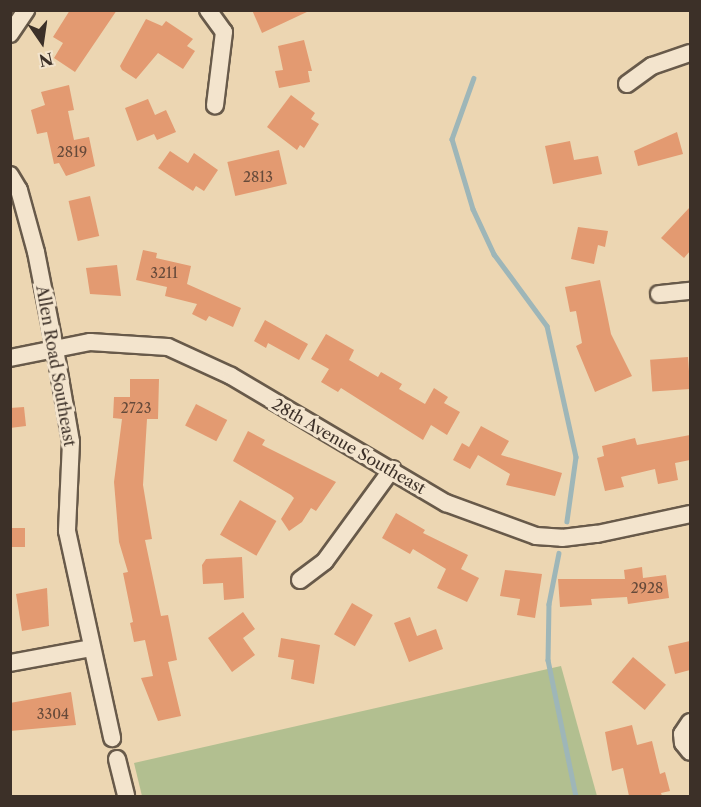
<!DOCTYPE html>
<style>
body{margin:0}
#map{position:relative;width:701px;height:807px;overflow:hidden;background:#ecd6b2;font-family:"Libre Caslon Text",serif}
div>[style]{position:absolute}
[style*='--x']{left:calc(var(--x)*1px);top:calc(var(--y)*1px);width:calc(var(--w)*1px);rotate:calc(var(--a)*1deg)}
.green>*{inset:0;background:#b2bf90}
.stream>*{height:4.5px;margin:-2.25px;padding:0 2.25px;transform-origin:2.25px;border-radius:2.25px;background:#9eb6b8}
.building>*{inset:0;background:#e39a71;transform-origin:0 0}
.roads{filter:drop-shadow(2px 0 #685a4a) drop-shadow(-2px 0 #685a4a) drop-shadow(0 2px #685a4a) drop-shadow(0 -2px #685a4a)}
.minor>*{height:16px;margin:-8px;padding:0 8px;transform-origin:8px;border-radius:8px;background:#f3e4cd}
span{translate:-50% -50%;white-space:nowrap;text-align:center;line-height:1.15;-webkit-text-stroke:6px #f3e4cd;paint-order:stroke}
.number-label{font-size:14px;color:#664a3a}
.number-label span{-webkit-text-stroke-width:0}
.street-label{font-size:16px;color:#3c3028}
.frame{position:absolute;inset:0;border:12px solid #3c3028;pointer-events:none}
.north{position:absolute;left:12px;top:12px;width:60px;height:60px;-webkit-text-stroke:4px #f3e4cd;paint-order:stroke;rotate:167deg;font-size:16px;font-weight:700;line-height:24px;text-align:center;color:#3c3028}
.north::after{content:'';display:block;margin:auto;width:21px;height:27px;background:#3c3028;clip-path:polygon(50% 0,100% 100%,50% 72%,0 100%)}
</style>
<div id="map">
<div class="green">
<div style="clip-path:polygon(561px 666px,597px 796px,142px 796px,134px 763px)"></div>
</div>
<div class="stream">
<div style="--x:474;--y:78;--w:65;--a:109.8"></div>
<div style="--x:452;--y:139;--w:73;--a:73.3"></div>
<div style="--x:473;--y:209;--w:50;--a:65"></div>
<div style="--x:494;--y:254;--w:89;--a:53.6"></div>
<div style="--x:547;--y:326;--w:134;--a:77.5"></div>
<div style="--x:576;--y:457;--w:65;--a:98"></div>
<div style="--x:559;--y:553;--w:52;--a:101.1"></div>
<div style="--x:549;--y:604;--w:56;--a:91"></div>
<div style="--x:548;--y:660;--w:139;--a:78.4"></div>
</div>
<div class="building">
<div style="clip-path:polygon(70px 10px,117px 10px,75px 72px,54px 58px,63px 43px,53px 37px)"></div>
<div style="clip-path:polygon(252px 10px,309px 10px,309px 11px,262px 33px)"></div>
<div style="clip-path:polygon(146px 19px,162px 26px,166px 21px,193px 39px,187px 46px,195px 51px,183px 69px,158px 53px,136px 79px,122px 70px,120px 66px)"></div>
<div style="clip-path:polygon(304px 40px,312px 71px,308px 71px,310px 82px,279px 88px,275px 71px,283px 70px,278px 46px)"></div>
<div style="clip-path:polygon(69px 85px,74px 110px,68px 111px,74px 140px,89px 137px,95px 166px,66px 176px,59px 163px,54px 164px,47px 132px,37px 134px,31px 110px,45px 105px,41px 92px)"></div>
<div style="clip-path:polygon(291px 95px,315px 113px,311px 119px,319px 124px,304px 148px,300px 145px,297px 150px,267px 127px)"></div>
<div style="clip-path:polygon(148px 99px,155px 115px,166px 110px,176px 132px,157px 140px,154px 134px,137px 141px,125px 108px)"></div>
<div style="clip-path:polygon(677px 132px,683px 154px,638px 166px,634px 151px)"></div>
<div style="clip-path:polygon(570px 141px,574px 160px,598px 156px,602px 174px,553px 184px,545px 146px)"></div>
<div style="left:279px;top:150px;width:35px;height:53px;rotate:77deg"></div>
<div style="clip-path:polygon(170px 151px,188px 163px,194px 153px,218px 170px,204px 191px,196px 186px,193px 191px,158px 168px)"></div>
<div style="left:90px;top:196px;width:41px;height:22px;rotate:77deg"></div>
<div style="clip-path:polygon(690px 207px,690px 251px,684px 258px,661px 238px)"></div>
<div style="clip-path:polygon(578px 227px,608px 231px,605px 247px,598px 245px,594px 264px,571px 259px)"></div>
<div style="clip-path:polygon(143px 250px,157px 253px,156px 258px,191px 266px,187px 284px,241px 308px,233px 327px,209px 316px,206px 321px,192px 314px,197px 304px,165px 296px,167px 287px,136px 280px)"></div>
<div style="clip-path:polygon(117px 265px,121px 296px,90px 294px,86px 268px)"></div>
<div style="clip-path:polygon(600px 280px,611px 334px,632px 376px,595px 392px,576px 346px,582px 343px,576px 311px,570px 312px,565px 287px)"></div>
<div style="clip-path:polygon(265px 320px,308px 344px,299px 360px,268px 343px,266px 348px,254px 341px)"></div>
<div style="clip-path:polygon(326px 334px,354px 350px,349px 360px,378px 377px,381px 372px,402px 384px,399px 389px,425px 404px,434px 388px,448px 397px,444px 403px,460px 412px,447px 435px,431px 425px,423px 440px,341px 388px,338px 392px,321px 382px,329px 369px,311px 359px)"></div>
<div style="left:688px;top:357px;width:32px;height:38px;rotate:86deg"></div>
<div style="clip-path:polygon(130px 379px,159px 379px,158px 419px,147px 419px,143px 485px,152px 539px,145px 540px,161px 616px,168px 615px,177px 660px,168px 662px,181px 716px,158px 721px,141px 678px,153px 676px,145px 640px,134px 642px,130px 623px,133px 622px,123px 573px,128px 572px,119px 542px,114px 482px,122px 419px,113px 418px,114px 397px,130px 397px)"></div>
<div style="left:196px;top:404px;width:35px;height:24px;rotate:27deg"></div>
<div style="clip-path:polygon(24px 407px,26px 426px,10px 428px,10px 408px)"></div>
<div style="clip-path:polygon(481px 426px,509px 441px,501px 455px,562px 473px,555px 496px,506px 485px,510px 474px,478px 455px,470px 469px,453px 460px,462px 443px,469px 447px)"></div>
<div style="clip-path:polygon(248px 431px,265px 440px,262px 445px,336px 482px,316px 511px,311px 508px,302px 522px,289px 531px,281px 519px,294px 498px,291px 495px,233px 461px)"></div>
<div style="clip-path:polygon(690px 435px,690px 460px,675px 463px,678px 480px,658px 484px,655px 469px,621px 477px,624px 487px,605px 491px,597px 458px,604px 456px,602px 446px,635px 438px,637px 445px)"></div>
<div style="left:240px;top:500px;width:42px;height:40px;rotate:30deg"></div>
<div style="clip-path:polygon(396px 513px,425px 530px,423px 533px,468px 555px,461px 569px,479px 578px,467px 602px,437px 588px,446px 569px,413px 549px,410px 554px,382px 538px)"></div>
<div style="left:10px;top:528px;width:15px;height:19px"></div>
<div style="clip-path:polygon(242px 557px,244px 598px,224px 600px,223px 583px,203px 584px,202px 565px,206px 559px)"></div>
<div style="clip-path:polygon(642px 567px,643px 578px,666px 575px,669px 598px,628px 604px,627px 597px,591px 599px,592px 605px,560px 607px,558px 579px,625px 579px,624px 570px)"></div>
<div style="clip-path:polygon(505px 570px,542px 574px,535px 618px,517px 615px,520px 599px,500px 596px)"></div>
<div style="clip-path:polygon(47px 588px,49px 626px,22px 631px,16px 594px)"></div>
<div style="left:352px;top:603px;width:24px;height:36px;rotate:30deg"></div>
<div style="clip-path:polygon(243px 612px,255px 629px,243px 638px,255px 655px,232px 672px,208px 638px)"></div>
<div style="clip-path:polygon(410px 617px,417px 636px,436px 629px,443px 649px,409px 662px,394px 623px)"></div>
<div style="clip-path:polygon(281px 638px,320px 645px,314px 684px,291px 679px,294px 660px,278px 657px)"></div>
<div style="clip-path:polygon(690px 641px,690px 670px,675px 674px,668px 646px)"></div>
<div style="left:633px;top:657px;width:43px;height:33px;rotate:40deg"></div>
<div style="clip-path:polygon(71px 692px,76px 725px,10px 731px,10px 703px)"></div>
<div style="clip-path:polygon(632px 725px,637px 745px,652px 741px,660px 774px,665px 772px,670px 791px,661px 793px,662px 796px,629px 796px,623px 768px,612px 771px,605px 732px)"></div>
</div>
<div class="roads">
<div class="minor">
<div style="--x:208;--y:10;--w:27;--a:54"></div>
<div style="--x:224;--y:32;--w:74;--a:97"></div>
<div style="--x:10;--y:34;--w:29;--a:-56"></div>
<div style="--x:627;--y:84;--w:31;--a:-36"></div>
<div style="--x:652;--y:66;--w:40;--a:-18.9"></div>
<div style="--x:10;--y:175;--w:17;--a:59"></div>
<div style="--x:19;--y:190;--w:64;--a:74.7"></div>
<div style="--x:36;--y:252;--w:99;--a:78.9"></div>
<div style="--x:55;--y:349;--w:94;--a:80.2"></div>
<div style="--x:71;--y:442;--w:89;--a:92.6"></div>
<div style="--x:67;--y:531;--w:212;--a:77.7"></div>
<div style="--x:659;--y:294;--w:31;--a:-6"></div>
<div style="--x:10;--y:358;--w:82;--a:-11.3"></div>
<div style="--x:90;--y:342;--w:78;--a:3.7"></div>
<div style="--x:168;--y:347;--w:69;--a:24.7"></div>
<div style="--x:231;--y:376;--w:250;--a:30.6"></div>
<div style="--x:446;--y:503;--w:96;--a:20.1"></div>
<div style="--x:536;--y:536;--w:26;--a:4"></div>
<div style="--x:562;--y:538;--w:35;--a:-7"></div>
<div style="--x:597;--y:534;--w:95;--a:-12.1"></div>
<div style="--x:300;--y:580;--w:31;--a:-37"></div>
<div style="--x:325;--y:561;--w:114;--a:-53.9"></div>
<div style="--x:10;--y:663;--w:82;--a:-10.5"></div>
<div style="--x:690;--y:722;--w:14;--a:124"></div>
<div style="--x:682;--y:734;--w:9;--a:84"></div>
<div style="--x:683;--y:743;--w:11;--a:52"></div>
<div style="--x:117;--y:759;--w:38;--a:76"></div>
</div>
</div>
<div class="number-label">
<span style="left:72px;top:152px">2819</span>
<span style="left:258px;top:177px">2813</span>
<span style="left:164px;top:273px">3211</span>
<span style="left:136px;top:408px">2723</span>
<span style="left:647px;top:588px">2928</span>
<span style="left:53px;top:714px">3304</span>
</div>
<div class="street-label">
<span style="left:56px;top:366px;rotate:80deg">Allen Road Southeast</span>
<span style="left:349px;top:446px;rotate:30deg">28th Avenue Southeast</span>
</div>
<div class="frame"></div>
<div class="north">N</div>
</div>
